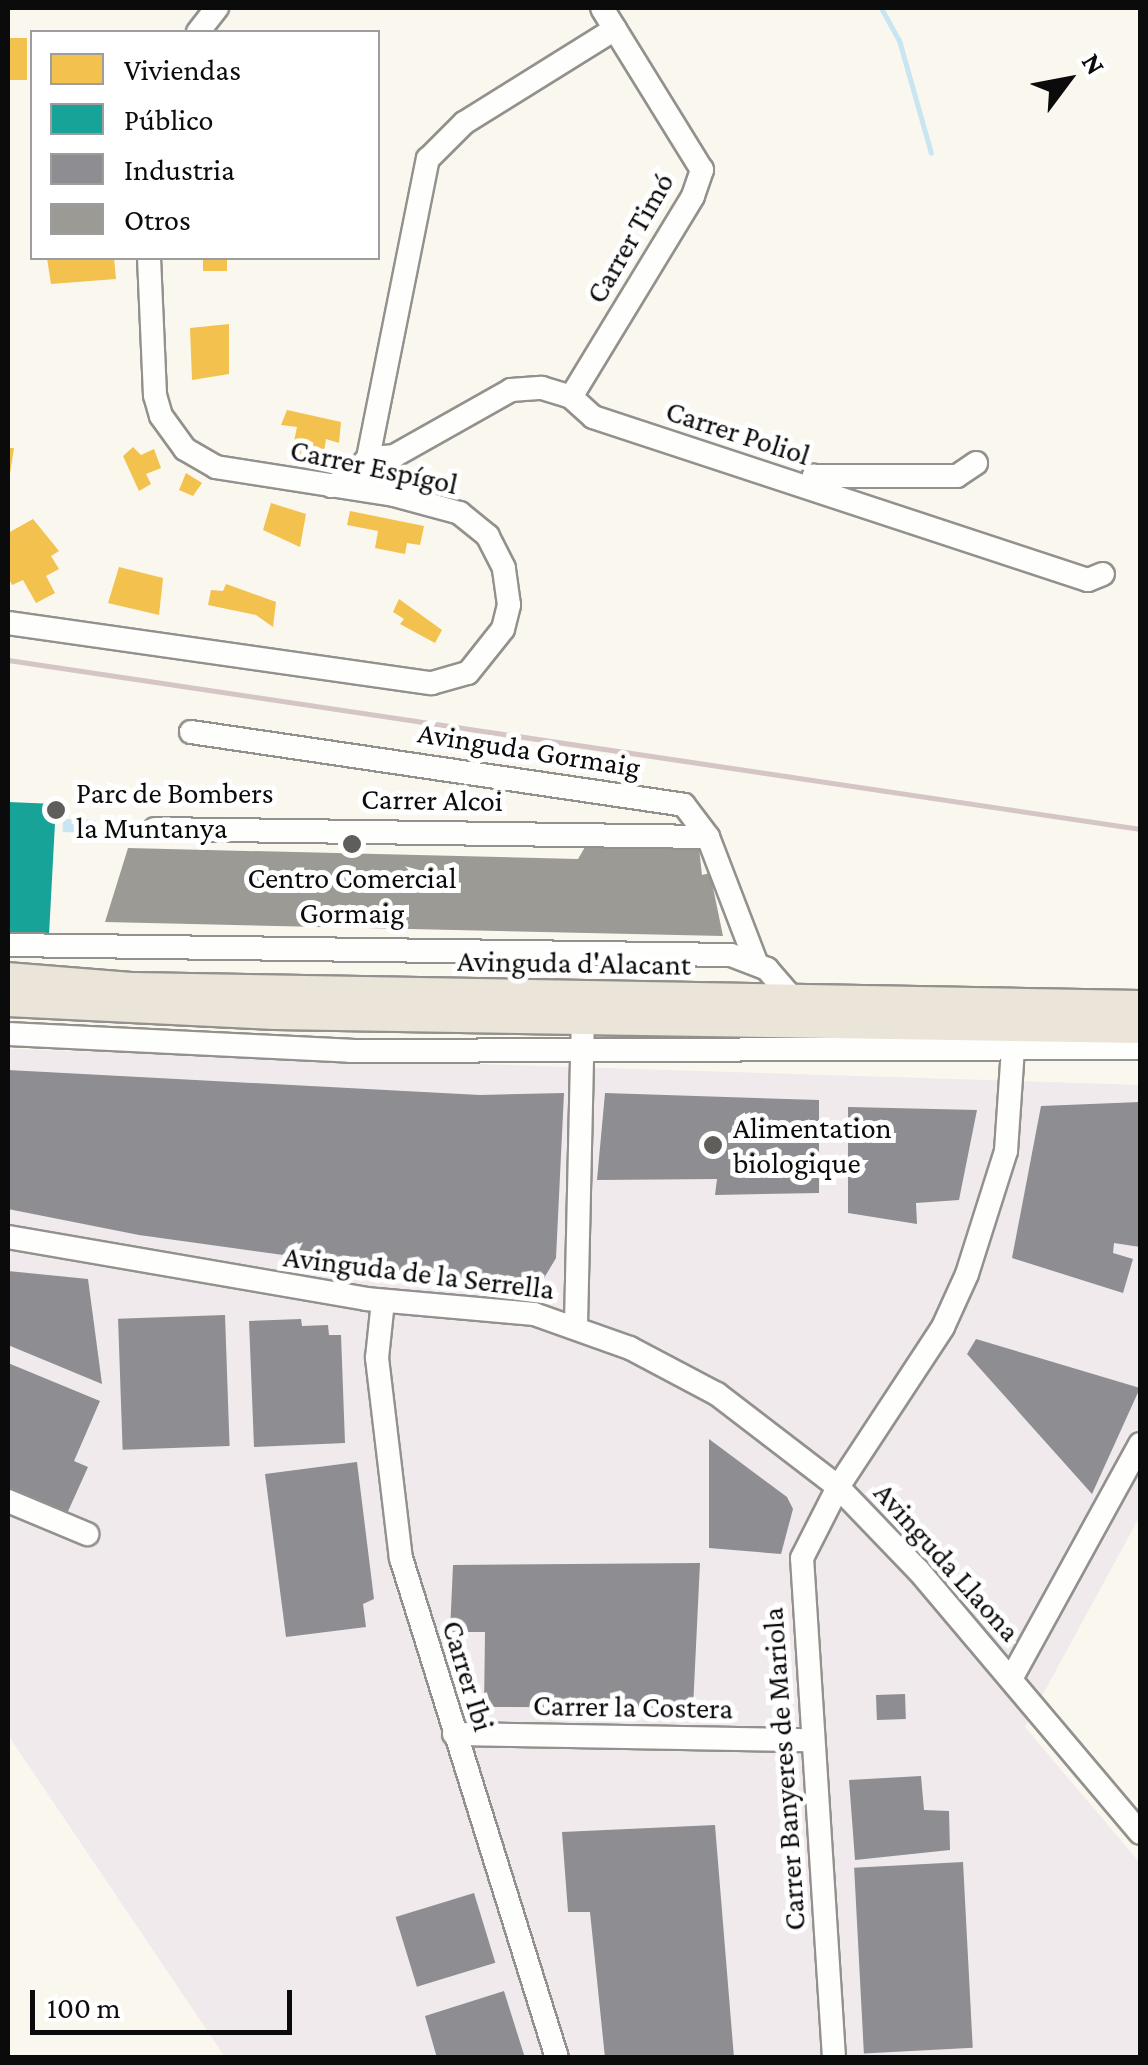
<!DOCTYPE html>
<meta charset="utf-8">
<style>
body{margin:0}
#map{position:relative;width:1148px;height:2065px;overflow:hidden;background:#faf7ee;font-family:"Crimson Pro",serif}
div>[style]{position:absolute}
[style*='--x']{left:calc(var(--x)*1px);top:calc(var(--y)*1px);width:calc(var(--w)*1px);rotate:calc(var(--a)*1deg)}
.industrial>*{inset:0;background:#f0eaec}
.water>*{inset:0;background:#c7e6f2;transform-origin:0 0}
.homes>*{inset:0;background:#f2c14e;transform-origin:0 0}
.public>*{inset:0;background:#17a398}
.industry>*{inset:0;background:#8d8d92;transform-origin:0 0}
.stream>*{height:5px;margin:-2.5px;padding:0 2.5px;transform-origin:2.5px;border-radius:2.5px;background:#c7e6f2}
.building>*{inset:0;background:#9c9a95}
.roads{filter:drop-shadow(2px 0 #93918d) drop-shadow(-2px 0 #93918d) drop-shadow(0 2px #93918d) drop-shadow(0 -2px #93918d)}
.minor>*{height:22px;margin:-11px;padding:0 11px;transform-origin:11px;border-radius:11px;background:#fefefc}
.major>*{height:28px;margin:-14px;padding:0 14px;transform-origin:14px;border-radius:14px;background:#eae5d8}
.rail>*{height:5px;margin:-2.5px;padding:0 2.5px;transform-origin:2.5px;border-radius:2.5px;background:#d5c5c5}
.dots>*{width:28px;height:28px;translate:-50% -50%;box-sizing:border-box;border:5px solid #fff;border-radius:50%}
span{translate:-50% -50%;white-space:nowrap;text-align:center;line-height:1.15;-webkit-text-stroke:10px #fff;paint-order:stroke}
.street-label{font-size:30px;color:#0b0b0b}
.poi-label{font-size:30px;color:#0b0b0b}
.left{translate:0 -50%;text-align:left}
.frame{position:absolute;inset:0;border:10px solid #0b0b0b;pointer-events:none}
.legend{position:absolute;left:30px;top:30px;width:350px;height:230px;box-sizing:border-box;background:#fff;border:2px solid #9d9d9d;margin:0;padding:12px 18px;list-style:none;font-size:30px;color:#0b0b0b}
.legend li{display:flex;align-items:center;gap:20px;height:50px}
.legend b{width:50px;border:2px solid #9d9d9d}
.north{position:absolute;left:1018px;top:30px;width:100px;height:100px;-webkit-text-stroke:8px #fff;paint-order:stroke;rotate:58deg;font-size:28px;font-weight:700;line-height:40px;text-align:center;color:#0b0b0b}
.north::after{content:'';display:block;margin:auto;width:35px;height:45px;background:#0b0b0b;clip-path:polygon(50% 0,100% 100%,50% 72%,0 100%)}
.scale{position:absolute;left:30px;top:1990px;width:262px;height:45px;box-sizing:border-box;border:5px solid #0b0b0b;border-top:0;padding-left:12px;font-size:30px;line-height:35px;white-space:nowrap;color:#0b0b0b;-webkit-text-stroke:8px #fff;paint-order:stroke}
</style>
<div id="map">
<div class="industrial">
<div style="clip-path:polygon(8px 1049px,1140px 1085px,1140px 1516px,1025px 1727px,1140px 1863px,1140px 2057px,225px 2057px,8px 1735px)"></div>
</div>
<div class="water">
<div style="left:63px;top:819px;width:33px;height:13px;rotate:2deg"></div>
</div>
<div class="homes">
<div style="left:8px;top:38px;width:19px;height:42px"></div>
<div style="clip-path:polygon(47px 258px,114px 258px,116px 279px,51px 284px)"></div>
<div style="left:203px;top:258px;width:24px;height:13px"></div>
<div style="clip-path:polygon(229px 324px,229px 374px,192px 380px,190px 328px)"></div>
<div style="clip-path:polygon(287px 410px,341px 422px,339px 443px,326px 439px,322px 465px,290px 461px,297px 427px,281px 425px)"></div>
<div style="clip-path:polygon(133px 447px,141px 455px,154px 449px,161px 468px,146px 474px,151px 484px,139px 491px,123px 456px)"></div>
<div style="clip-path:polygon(8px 448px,14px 448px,8px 486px)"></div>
<div style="clip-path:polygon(186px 473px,202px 483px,193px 496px,179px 490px)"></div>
<div style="clip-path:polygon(271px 503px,306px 514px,300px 547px,263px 530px)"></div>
<div style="clip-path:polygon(350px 511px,424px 526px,420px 545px,407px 543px,405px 554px,375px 548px,378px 531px,347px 525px)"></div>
<div style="clip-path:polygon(33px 519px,59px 551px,51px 556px,59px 569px,46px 576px,55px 593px,36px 603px,23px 580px,12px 585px,8px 577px,8px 533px)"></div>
<div style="clip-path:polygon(119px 567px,163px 578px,159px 615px,108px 603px)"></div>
<div style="clip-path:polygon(226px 584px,276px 602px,273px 627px,256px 615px,208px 605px,211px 590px,223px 591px)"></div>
<div style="clip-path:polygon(399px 599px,442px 630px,435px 643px,400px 624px,404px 619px,393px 612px)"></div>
</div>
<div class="public">
<div style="clip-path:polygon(8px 802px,56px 804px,49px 935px,8px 933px)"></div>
</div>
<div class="industry">
<div style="clip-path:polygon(8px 1070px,480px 1095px,564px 1093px,556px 1258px,537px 1290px,139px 1235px,8px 1209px)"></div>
<div style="clip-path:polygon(605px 1093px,819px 1100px,819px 1193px,715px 1195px,717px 1179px,597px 1180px)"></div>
<div style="clip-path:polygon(1140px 1102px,1140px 1247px,1114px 1243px,1113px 1253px,1133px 1259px,1123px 1293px,1012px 1258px,1041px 1106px)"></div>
<div style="clip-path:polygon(848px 1107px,977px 1110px,959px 1200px,916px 1203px,917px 1224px,848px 1213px)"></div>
<div style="clip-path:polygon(8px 1271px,88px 1279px,102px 1384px,8px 1345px)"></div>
<div style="left:225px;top:1315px;width:131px;height:107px;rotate:88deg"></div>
<div style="clip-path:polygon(301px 1319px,302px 1326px,328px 1325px,329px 1335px,341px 1335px,345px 1443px,254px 1447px,249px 1321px)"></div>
<div style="clip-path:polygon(976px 1339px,1140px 1388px,1092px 1494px,967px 1354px)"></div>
<div style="clip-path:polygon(8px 1363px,100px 1401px,74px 1461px,88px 1467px,65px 1518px,8px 1493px)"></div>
<div style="clip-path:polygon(709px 1439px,787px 1497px,793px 1509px,781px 1554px,709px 1548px)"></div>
<div style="clip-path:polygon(357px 1462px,374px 1599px,363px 1604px,366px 1627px,286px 1637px,265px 1474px)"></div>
<div style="clip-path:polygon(700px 1563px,693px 1708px,484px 1707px,485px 1632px,450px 1632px,453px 1565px)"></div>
<div style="left:905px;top:1694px;width:25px;height:29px;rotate:88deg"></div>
<div style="clip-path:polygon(921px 1776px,924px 1810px,949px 1811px,950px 1850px,855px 1860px,849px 1780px)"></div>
<div style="clip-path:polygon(715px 1825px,734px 2058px,605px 2058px,590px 1912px,568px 1912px,562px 1832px)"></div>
<div style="left:963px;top:1862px;width:186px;height:109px;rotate:87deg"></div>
<div style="left:474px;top:1893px;width:73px;height:82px;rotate:73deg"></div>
<div style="clip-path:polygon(504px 1991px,525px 2058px,437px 2058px,425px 2016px)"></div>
</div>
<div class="stream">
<div style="--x:881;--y:8;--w:37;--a:61"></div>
<div style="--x:899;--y:40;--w:117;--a:74.2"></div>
</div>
<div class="building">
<div style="clip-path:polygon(585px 847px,699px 848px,702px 875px,710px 873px,723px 936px,105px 922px,128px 848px,578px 859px)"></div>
</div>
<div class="roads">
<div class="minor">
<div style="--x:198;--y:32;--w:31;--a:-52"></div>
<div style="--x:571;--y:397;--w:235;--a:-58.7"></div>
<div style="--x:693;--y:196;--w:28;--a:-71"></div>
<div style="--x:702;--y:170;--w:190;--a:-121.7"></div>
<div style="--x:368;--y:458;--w:26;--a:-4"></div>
<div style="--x:394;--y:456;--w:134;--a:-29.4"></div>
<div style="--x:511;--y:390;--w:31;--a:-4"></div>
<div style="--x:542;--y:388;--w:30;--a:17"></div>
<div style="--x:571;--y:397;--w:30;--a:42"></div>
<div style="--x:593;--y:417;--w:521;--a:18.23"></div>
<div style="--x:1088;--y:580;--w:16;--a:-22"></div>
<div style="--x:331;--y:486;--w:23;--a:-23"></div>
<div style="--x:352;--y:477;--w:25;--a:-50"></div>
<div style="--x:368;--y:458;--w:305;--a:-78.7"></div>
<div style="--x:428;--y:159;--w:51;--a:-45"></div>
<div style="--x:464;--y:123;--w:178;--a:-31.9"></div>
<div style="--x:810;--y:488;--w:13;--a:-72"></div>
<div style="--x:814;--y:476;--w:143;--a:0"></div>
<div style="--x:957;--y:476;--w:23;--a:-34"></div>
<div style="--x:8;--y:623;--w:428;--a:8.1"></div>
<div style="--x:432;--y:683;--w:37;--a:-16"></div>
<div style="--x:468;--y:673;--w:56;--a:-51.5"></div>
<div style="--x:503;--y:629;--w:25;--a:-76"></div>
<div style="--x:509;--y:605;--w:37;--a:-98"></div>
<div style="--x:504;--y:568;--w:36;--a:-117"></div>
<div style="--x:488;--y:536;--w:36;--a:-141"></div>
<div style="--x:460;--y:513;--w:68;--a:-164.7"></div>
<div style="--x:394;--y:495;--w:180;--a:-171.1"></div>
<div style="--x:216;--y:467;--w:36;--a:-150"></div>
<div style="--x:185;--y:449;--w:41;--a:-126"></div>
<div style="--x:161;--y:416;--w:22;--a:-106"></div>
<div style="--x:155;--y:395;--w:137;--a:-92.5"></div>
<div style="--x:191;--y:732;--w:498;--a:8.4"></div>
<div style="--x:684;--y:805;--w:40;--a:53"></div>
<div style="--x:708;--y:837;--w:134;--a:69"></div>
<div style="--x:155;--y:829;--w:553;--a:0.83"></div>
<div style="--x:8;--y:945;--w:723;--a:0.79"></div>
<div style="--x:731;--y:955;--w:39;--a:21"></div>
<div style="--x:767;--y:969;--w:40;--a:49"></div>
<div style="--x:8;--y:1034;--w:342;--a:2.8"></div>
<div style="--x:350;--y:1051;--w:790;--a:-0.22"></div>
<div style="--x:8;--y:1237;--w:363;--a:9.8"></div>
<div style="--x:366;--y:1299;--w:169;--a:5.1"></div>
<div style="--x:534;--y:1314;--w:102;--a:19.5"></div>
<div style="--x:630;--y:1348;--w:98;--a:27.9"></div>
<div style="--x:717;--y:1394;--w:153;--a:37.5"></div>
<div style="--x:838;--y:1487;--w:115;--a:46.1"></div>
<div style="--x:918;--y:1570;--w:344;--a:49.8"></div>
<div style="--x:383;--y:1301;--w:57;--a:96"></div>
<div style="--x:377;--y:1358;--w:201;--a:83.2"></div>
<div style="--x:401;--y:1558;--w:524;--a:72.67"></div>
<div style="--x:576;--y:1324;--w:303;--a:-88.7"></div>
<div style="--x:8;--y:1501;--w:86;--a:22.7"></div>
<div style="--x:1011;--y:1679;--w:268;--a:-61.2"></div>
<div style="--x:454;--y:1734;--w:357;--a:1"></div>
<div style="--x:834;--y:2058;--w:501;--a:-93.66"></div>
<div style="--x:802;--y:1558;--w:80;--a:-63.1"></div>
<div style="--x:838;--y:1487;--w:191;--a:-56.7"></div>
<div style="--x:943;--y:1327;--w:58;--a:-65.6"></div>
<div style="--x:967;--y:1274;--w:129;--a:-72.4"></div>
<div style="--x:1006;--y:1151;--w:103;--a:-86.1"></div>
</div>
<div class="major">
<div style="--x:8;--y:977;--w:125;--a:4.6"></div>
<div style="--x:133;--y:987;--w:1007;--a:1.02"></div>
<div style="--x:8;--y:1002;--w:267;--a:2.8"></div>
<div style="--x:275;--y:1015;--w:865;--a:0.93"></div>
</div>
</div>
<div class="rail">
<div style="--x:8;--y:660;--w:1145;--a:8.49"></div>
</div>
<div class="dots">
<div style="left:56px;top:810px;background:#5f5e5a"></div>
<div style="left:352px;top:844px;background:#5f5e5a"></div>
<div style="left:713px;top:1145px;background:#5f5e5a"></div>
</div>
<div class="street-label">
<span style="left:630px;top:238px;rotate:-60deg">Carrer Timó</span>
<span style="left:738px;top:433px;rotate:18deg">Carrer Poliol</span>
<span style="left:374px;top:467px;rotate:12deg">Carrer Espígol</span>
<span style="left:529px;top:750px;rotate:9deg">Avinguda Gormaig</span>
<span style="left:432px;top:800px;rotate:1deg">Carrer Alcoi</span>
<span style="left:574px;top:963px;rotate:1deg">Avinguda d'Alacant</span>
<span style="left:419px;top:1273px;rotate:7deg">Avinguda de la Serrella</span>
<span style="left:947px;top:1562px;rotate:48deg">Avinguda Llaona</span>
<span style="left:468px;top:1676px;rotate:73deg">Carrer Ibi</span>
<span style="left:633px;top:1707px;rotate:1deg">Carrer la Costera</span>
<span style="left:784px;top:1769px;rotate:-94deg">Carrer Banyeres de Mariola</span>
</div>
<div class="poi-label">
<span class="left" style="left:76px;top:810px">Parc de Bombers<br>la Muntanya</span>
<span style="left:352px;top:895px">Centro Comercial<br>Gormaig</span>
<span class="left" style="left:733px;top:1145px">Alimentation<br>biologique</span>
</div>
<div class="frame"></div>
<ul class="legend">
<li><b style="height:28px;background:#f2c14e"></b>Viviendas</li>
<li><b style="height:28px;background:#17a398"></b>Público</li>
<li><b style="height:28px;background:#8d8d92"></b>Industria</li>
<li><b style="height:28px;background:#9c9a95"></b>Otros</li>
</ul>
<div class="north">N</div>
<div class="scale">100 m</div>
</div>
